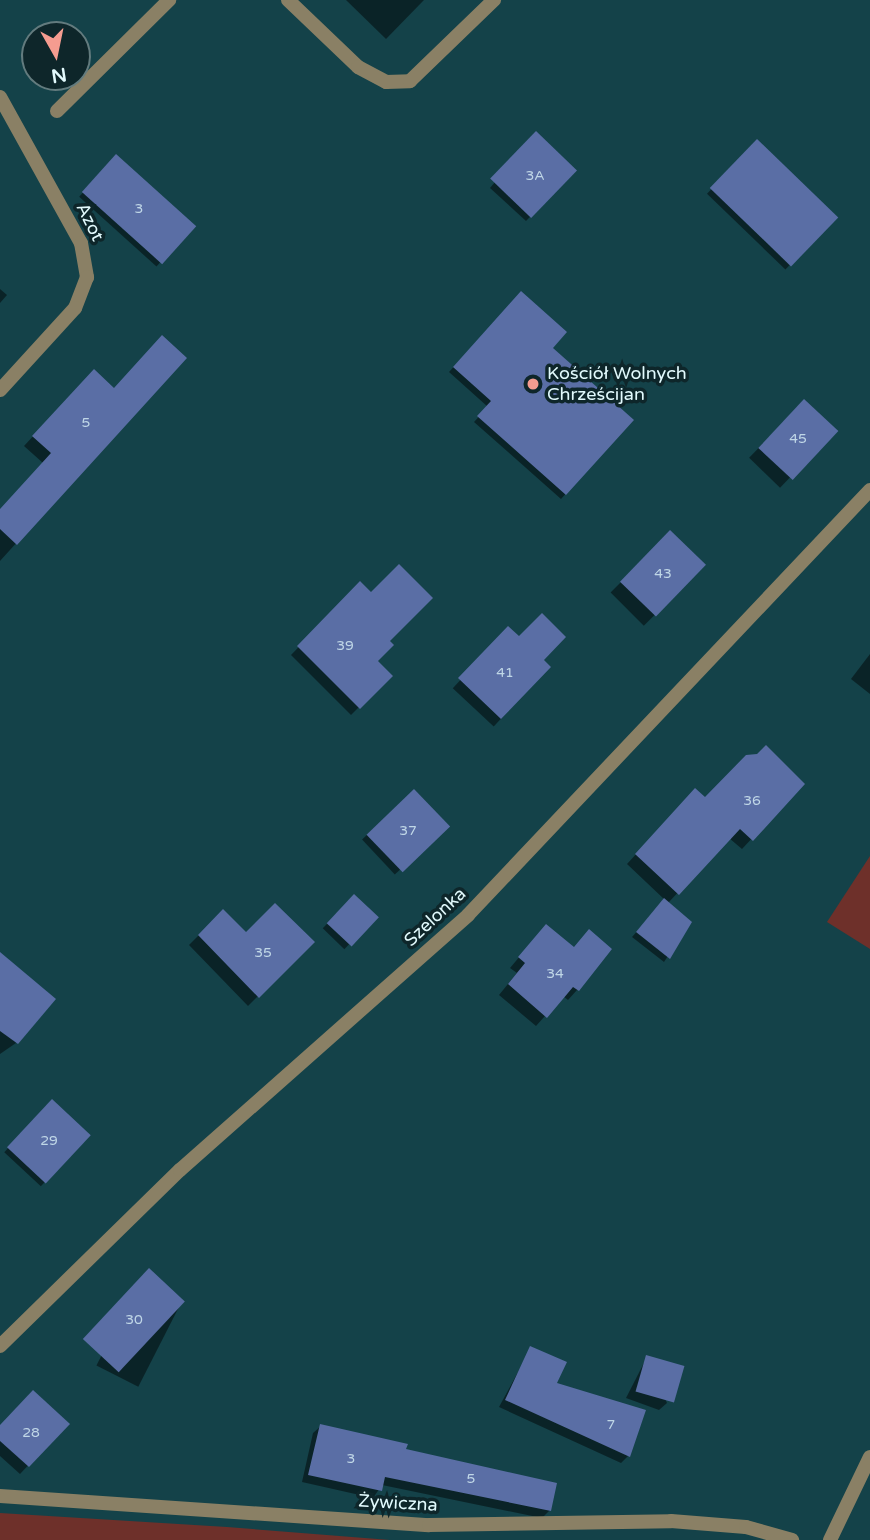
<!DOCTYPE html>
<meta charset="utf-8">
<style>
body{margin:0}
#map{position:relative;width:870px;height:1540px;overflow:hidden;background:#144249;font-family:"Varela Round",sans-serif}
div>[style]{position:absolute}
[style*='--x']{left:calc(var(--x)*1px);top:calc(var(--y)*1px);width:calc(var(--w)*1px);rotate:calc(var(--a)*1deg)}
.green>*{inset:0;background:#6e302a}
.shadow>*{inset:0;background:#0007;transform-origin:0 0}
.building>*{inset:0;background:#5a6ea5;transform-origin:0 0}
.lane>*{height:14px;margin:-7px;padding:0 7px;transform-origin:7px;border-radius:7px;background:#8a8065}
.street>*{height:14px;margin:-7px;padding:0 7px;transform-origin:7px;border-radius:7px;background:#8a8065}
.dots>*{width:19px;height:19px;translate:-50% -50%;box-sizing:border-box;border:4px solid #0e262a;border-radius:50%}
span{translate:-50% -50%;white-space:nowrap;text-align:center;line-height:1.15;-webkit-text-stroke:7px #0e262a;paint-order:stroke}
.number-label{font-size:14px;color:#c0d7e7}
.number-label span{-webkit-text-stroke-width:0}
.street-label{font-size:18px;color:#e2fafd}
.poi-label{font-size:18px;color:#e2fafd}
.left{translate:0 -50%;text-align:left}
.north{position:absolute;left:21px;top:21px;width:70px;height:70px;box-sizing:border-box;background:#0e262a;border:2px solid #637b7e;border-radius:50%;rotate:171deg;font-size:19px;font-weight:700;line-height:28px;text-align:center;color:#e2fafd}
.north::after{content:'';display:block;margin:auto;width:24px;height:32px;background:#f59c90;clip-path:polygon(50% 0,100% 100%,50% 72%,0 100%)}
</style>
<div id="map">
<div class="green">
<div style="clip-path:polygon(870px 856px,870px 949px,827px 922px)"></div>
<div style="clip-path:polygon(0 1513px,227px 1527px,390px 1540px,0 1540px)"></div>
</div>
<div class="shadow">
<div style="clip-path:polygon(346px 0,424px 0,386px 39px)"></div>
<div style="clip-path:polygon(532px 138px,575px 170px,526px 221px,490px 188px)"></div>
<div style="left:757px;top:142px;width:109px;height:72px;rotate:44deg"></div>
<div style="left:116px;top:156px;width:104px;height:55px;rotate:42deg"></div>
<div style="clip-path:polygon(0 289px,7px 295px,0 303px)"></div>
<div style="clip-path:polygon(521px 293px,551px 348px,632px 420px,561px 499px,474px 422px,488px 407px,449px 372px)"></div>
<div style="clip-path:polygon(184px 358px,0 561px,0 511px,43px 463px,24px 446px,85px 380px,114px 389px)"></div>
<div style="left:804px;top:401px;width:43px;height:79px;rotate:44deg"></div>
<div style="left:670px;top:533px;width:47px;height:84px;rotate:45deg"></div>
<div style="clip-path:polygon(360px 584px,371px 594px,388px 641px,375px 661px,390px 676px,351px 715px,291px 655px)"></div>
<div style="left:508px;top:629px;width:56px;height:81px;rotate:43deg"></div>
<div style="clip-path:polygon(870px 654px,870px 694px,851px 679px)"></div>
<div style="clip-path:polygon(803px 784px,742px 849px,729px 838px,668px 903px,690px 922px,664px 962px,632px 937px,665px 900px,627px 864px,686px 800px)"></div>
<div style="left:414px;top:791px;width:48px;height:71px;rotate:47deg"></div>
<div style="left:354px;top:896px;width:30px;height:45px;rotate:44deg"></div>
<div style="clip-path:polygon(223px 911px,246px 934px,312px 942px,248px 1006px,189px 945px)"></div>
<div style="clip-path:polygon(537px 936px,573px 948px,610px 949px,577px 990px,568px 1000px,563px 996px,536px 1026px,499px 995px,517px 973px,510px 968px)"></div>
<div style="clip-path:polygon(0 972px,16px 1043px,0 1054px)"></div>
<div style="left:52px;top:1101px;width:50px;height:70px;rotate:43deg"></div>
<div style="left:140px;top:1280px;width:47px;height:96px;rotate:27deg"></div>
<div style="clip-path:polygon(531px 1348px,555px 1384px,644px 1411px,628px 1456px,621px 1463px,499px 1407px)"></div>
<div style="clip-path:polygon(647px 1357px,667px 1403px,659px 1410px,626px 1398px)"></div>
<div style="clip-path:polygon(67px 1424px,20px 1474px,0 1456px,0 1427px)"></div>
<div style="clip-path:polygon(321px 1426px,403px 1450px,550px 1510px,542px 1518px,382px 1485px,373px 1498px,302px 1482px,313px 1433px)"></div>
</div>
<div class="building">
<div style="left:536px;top:131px;width:57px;height:66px;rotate:44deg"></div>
<div style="left:757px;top:139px;width:113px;height:68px;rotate:44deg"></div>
<div style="left:116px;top:154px;width:108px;height:51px;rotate:42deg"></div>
<div style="clip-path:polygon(521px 291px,567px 332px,553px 348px,634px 420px,566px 495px,477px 416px,491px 401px,453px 367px)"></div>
<div style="clip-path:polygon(162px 335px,187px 358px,17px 545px,0 529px,0 509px,51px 453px,32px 436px,94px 369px,114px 388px)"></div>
<div style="left:804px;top:399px;width:47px;height:67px;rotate:43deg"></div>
<div style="left:670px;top:530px;width:50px;height:72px;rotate:44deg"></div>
<div style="clip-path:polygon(399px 564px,433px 598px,390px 641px,394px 645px,378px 661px,393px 676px,360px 709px,297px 646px,360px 581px,371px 592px)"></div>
<div style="clip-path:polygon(542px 613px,566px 637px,544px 660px,551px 667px,501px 719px,458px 678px,508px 626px,519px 636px)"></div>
<div style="clip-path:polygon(766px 745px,805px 784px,753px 841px,740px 829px,679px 895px,635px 854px,695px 788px,705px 797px,746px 755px,757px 754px)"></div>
<div style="left:414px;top:789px;width:52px;height:66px;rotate:46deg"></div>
<div style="left:354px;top:894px;width:34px;height:40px;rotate:43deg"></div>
<div style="clip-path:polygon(664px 898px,692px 922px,670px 959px,636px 932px)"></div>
<div style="clip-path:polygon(275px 903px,315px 942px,259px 998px,198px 935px,223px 909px,246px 932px)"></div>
<div style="clip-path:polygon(546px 924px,574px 947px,589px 929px,612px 949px,579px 991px,573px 987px,547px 1018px,508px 984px,525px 963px,518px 957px)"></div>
<div style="clip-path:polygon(0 952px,56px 999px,18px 1044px,0 1031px)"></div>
<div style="left:52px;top:1099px;width:53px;height:66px;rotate:43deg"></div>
<div style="left:149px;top:1268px;width:49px;height:97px;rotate:43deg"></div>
<div style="clip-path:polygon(530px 1346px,567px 1362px,557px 1383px,646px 1410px,630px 1457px,505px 1400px)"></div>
<div style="left:646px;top:1355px;width:40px;height:38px;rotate:16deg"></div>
<div style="clip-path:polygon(33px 1390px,70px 1424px,29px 1467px,0 1441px,0 1425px)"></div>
<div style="clip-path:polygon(320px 1424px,408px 1444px,406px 1449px,557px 1483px,551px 1511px,385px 1477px,382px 1491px,308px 1475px)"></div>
</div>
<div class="lane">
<div style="--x:288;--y:0;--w:97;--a:43.7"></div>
<div style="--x:358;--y:67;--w:32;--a:28"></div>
<div style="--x:386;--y:82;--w:24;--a:-2"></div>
<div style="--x:410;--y:81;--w:117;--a:-44"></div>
<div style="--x:57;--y:111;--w:158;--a:-44.7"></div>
</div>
<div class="street">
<div style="--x:0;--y:97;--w:167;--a:61"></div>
<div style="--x:81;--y:243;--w:35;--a:80"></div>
<div style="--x:87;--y:277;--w:33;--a:111"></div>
<div style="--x:75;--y:308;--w:111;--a:132.4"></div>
<div style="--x:0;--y:1346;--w:252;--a:-44.4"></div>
<div style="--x:180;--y:1170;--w:385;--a:-41.5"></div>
<div style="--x:468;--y:915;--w:585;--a:-46.59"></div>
<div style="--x:0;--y:1496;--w:430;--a:3.9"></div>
<div style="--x:429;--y:1525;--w:242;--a:-0.9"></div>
<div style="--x:671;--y:1521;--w:75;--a:4.6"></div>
<div style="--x:746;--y:1527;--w:48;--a:15.8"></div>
<div style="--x:830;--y:1540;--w:92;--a:-64.3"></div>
</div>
<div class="dots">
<div style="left:533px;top:384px;background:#f59c90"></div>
</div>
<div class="number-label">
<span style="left:535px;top:176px">3A</span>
<span style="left:139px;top:209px">3</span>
<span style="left:86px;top:423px">5</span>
<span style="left:798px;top:439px">45</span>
<span style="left:663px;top:574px">43</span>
<span style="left:345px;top:646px">39</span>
<span style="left:505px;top:673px">41</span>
<span style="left:752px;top:801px">36</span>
<span style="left:408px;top:831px">37</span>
<span style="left:263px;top:953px">35</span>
<span style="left:555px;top:974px">34</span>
<span style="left:49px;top:1141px">29</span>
<span style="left:134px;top:1320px">30</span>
<span style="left:611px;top:1425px">7</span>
<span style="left:31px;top:1433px">28</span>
<span style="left:351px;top:1459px">3</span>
<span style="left:471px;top:1479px">5</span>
</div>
<div class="street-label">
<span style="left:90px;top:222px;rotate:64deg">Azot</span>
<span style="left:435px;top:917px;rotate:-43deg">Szelonka</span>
<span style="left:398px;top:1503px;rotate:3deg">Żywiczna</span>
</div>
<div class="poi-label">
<span class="left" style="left:547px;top:384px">Kościół Wolnych<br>Chrześcijan</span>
</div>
<div class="north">N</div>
</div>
